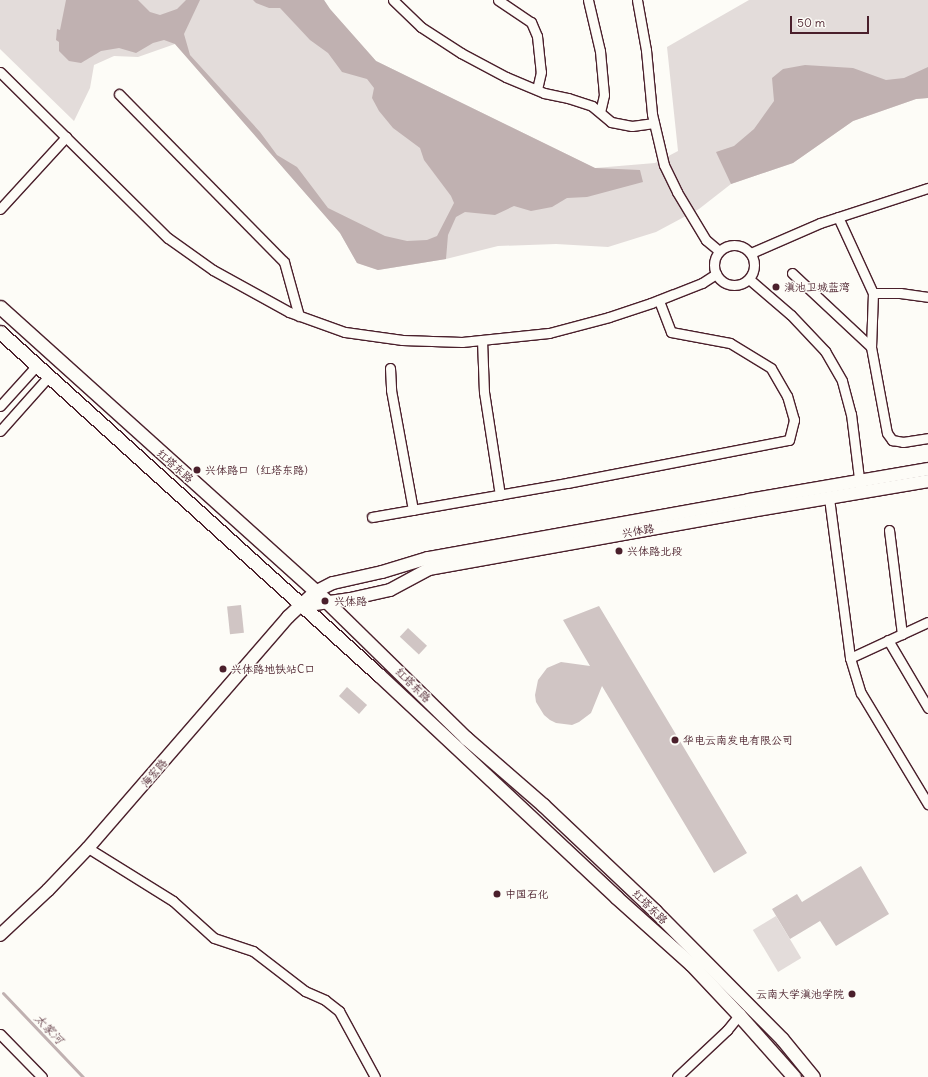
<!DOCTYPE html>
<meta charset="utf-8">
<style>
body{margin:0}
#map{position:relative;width:928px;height:1077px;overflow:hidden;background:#fdfcf7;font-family:Delius,"LXGW WenKai TC",sans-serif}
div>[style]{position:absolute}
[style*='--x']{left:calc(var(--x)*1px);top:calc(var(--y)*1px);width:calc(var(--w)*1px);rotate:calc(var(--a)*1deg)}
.green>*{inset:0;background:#e3dcda;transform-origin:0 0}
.water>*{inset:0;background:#c0b1b1}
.stream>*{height:3px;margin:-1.5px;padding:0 1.5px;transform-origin:1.5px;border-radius:1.5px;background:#c0b1b1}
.building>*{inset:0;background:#d0c5c4;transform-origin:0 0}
.roads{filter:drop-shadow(1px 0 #4a1f2b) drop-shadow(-1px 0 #4a1f2b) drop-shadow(0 1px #4a1f2b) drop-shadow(0 -1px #4a1f2b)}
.minor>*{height:9px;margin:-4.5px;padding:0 4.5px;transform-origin:4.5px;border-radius:4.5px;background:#fdfcf7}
.minor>.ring{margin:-4.5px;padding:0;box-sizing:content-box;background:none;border:9px solid #fdfcf7;border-radius:50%}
.tertiary>*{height:12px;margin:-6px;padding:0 6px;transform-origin:6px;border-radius:6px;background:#fdfcf7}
.secondary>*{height:13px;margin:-6.5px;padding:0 6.5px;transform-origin:6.5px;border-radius:6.5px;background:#fdfcf7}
.dots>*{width:11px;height:11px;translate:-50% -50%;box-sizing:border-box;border:2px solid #fdfcf7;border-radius:50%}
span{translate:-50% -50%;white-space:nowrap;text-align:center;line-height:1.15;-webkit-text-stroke:3px #fdfcf7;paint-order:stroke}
.poi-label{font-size:11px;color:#4a1f2b}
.left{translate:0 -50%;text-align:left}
.right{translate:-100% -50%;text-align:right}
.street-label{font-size:11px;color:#4a1f2b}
.water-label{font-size:12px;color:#73525a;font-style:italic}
.scale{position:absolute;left:790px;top:16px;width:79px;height:18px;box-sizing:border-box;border:2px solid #4a1f2b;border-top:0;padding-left:5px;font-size:12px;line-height:14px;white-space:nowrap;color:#4a1f2b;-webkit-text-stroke:3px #fdfcf7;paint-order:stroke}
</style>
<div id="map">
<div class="green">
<div style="clip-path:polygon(0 0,324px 0,330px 9px,376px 61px,595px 168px,655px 163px,678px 151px,667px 47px,749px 0,928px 0,928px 98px,916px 99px,853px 121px,793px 163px,731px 184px,699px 209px,656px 232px,608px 247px,556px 244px,498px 246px,446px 259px,378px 270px,357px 263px,340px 233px,175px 44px,138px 57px,114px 56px,94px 65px,90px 88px,74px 121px,0 49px)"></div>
<div style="left:776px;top:916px;width:49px;height:27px;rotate:59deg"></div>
</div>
<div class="water">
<div style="clip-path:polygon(66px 0,138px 0,150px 12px,160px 15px,177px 9px,186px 0,200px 0,184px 34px,190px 55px,260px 132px,277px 155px,297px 167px,328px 208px,385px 236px,407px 241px,427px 240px,437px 236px,454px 203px,451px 196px,424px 160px,420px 148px,393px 128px,379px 111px,372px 98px,374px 88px,367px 79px,342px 72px,328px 53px,310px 40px,280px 8px,269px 8px,256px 3px,253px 0,324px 0,330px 9px,376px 61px,595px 168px,640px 170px,643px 182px,587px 197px,567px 198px,552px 207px,531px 211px,514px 206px,495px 215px,465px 212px,456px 217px,448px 235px,446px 259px,378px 270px,357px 263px,340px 233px,175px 44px,164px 40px,153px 43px,136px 53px,119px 48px,101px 51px,81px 63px,69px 61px,59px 51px,59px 42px,56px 40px,57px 29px,60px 30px)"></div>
<div style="clip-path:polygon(805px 65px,853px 68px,886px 80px,904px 78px,928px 67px,928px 98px,916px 99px,853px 121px,793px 163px,731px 184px,716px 152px,734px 146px,754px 129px,774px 101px,772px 78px,783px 69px)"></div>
</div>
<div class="stream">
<div style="--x:3;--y:993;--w:116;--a:46.4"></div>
</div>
<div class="building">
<div style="left:241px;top:605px;width:28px;height:14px;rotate:84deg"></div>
<div style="clip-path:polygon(599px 606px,747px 853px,714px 873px,602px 686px,591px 713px,579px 722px,572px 725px,556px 723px,550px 720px,544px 715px,536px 702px,535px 695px,538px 680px,547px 668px,561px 662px,590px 666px,563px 620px)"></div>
<div style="left:408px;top:628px;width:26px;height:12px;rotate:43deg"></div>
<div style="left:347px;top:687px;width:27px;height:12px;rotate:42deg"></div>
<div style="clip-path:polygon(861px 866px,889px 914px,836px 946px,820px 921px,790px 939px,772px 909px,797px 894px,802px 902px)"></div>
</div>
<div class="roads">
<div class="minor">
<div style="--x:393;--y:0;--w:39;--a:44"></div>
<div style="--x:421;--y:27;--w:48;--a:33"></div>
<div style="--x:461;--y:53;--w:51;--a:28.1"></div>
<div style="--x:506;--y:77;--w:41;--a:22.8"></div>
<div style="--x:544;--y:93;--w:25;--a:12"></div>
<div style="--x:568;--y:98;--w:25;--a:18"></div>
<div style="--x:592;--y:106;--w:25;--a:40"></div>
<div style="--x:611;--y:122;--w:21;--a:11"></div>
<div style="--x:632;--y:126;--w:22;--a:-8"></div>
<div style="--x:498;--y:0;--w:40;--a:34"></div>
<div style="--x:531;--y:22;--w:15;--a:67"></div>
<div style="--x:537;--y:36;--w:36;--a:84"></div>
<div style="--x:541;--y:72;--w:18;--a:103"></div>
<div style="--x:588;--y:0;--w:52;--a:76.8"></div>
<div style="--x:600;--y:51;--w:44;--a:84.8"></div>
<div style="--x:604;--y:95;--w:17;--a:103"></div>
<div style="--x:637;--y:0;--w:51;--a:79.8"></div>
<div style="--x:646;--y:50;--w:64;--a:84.6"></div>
<div style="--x:652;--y:114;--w:52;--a:76.8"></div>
<div style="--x:664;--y:165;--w:30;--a:64"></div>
<div style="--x:677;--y:192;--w:56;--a:58.9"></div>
<div style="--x:706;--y:240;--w:17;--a:40"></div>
<div style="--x:0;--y:72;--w:236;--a:44.7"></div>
<div style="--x:168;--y:238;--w:55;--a:35.4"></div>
<div style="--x:213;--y:270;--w:87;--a:28.9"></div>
<div style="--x:289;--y:312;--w:59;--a:19.7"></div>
<div style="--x:345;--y:332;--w:58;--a:8"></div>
<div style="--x:402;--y:340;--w:60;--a:1.9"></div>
<div style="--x:462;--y:342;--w:87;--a:-5.9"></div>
<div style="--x:549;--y:333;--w:62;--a:-14.9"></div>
<div style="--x:609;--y:317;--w:44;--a:-18.4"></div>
<div style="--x:651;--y:303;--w:55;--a:-21.4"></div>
<div style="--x:702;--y:283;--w:17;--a:-33"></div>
<div style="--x:119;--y:94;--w:235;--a:45.5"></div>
<div style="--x:284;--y:262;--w:56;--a:74.5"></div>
<div style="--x:0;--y:209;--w:98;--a:-47.5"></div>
<div style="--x:838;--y:217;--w:84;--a:65.3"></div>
<div style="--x:873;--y:293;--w:54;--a:92.1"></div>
<div style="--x:871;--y:347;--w:87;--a:79.5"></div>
<div style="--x:887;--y:433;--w:9;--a:54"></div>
<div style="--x:892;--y:440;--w:11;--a:10"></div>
<div style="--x:903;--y:442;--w:25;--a:-9"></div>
<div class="ring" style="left:714px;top:245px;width:31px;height:31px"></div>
<div style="--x:751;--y:253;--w:75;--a:-23.5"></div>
<div style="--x:820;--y:223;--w:114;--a:-18"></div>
<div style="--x:792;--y:273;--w:108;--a:43.1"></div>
<div style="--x:749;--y:279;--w:55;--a:40.6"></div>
<div style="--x:791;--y:315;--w:50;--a:46.6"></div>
<div style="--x:825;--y:351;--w:34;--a:60"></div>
<div style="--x:842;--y:381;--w:34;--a:75"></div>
<div style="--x:851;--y:414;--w:73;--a:82.9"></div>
<div style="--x:873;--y:293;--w:27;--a:0"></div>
<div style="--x:900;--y:293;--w:28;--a:8"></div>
<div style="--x:482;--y:340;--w:52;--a:87.8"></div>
<div style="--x:484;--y:392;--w:104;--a:81.2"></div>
<div style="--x:390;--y:368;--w:22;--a:87"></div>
<div style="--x:391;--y:390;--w:122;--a:79.6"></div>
<div style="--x:0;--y:406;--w:55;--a:-47.9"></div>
<div style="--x:0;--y:431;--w:74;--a:-48.3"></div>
<div style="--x:829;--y:498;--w:161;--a:82.5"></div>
<div style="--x:850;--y:658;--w:37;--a:73"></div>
<div style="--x:861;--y:693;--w:130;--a:58.9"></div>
<div style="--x:372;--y:517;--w:198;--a:-9.9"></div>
<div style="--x:567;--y:483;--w:226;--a:-11"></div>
<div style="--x:789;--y:440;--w:21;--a:-76"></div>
<div style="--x:794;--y:420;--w:25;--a:-106"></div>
<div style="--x:787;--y:396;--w:32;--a:-120"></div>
<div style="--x:771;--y:368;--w:48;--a:-148.6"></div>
<div style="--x:730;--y:343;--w:60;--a:-169.4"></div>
<div style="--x:671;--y:332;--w:34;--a:-111"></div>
<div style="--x:889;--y:530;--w:105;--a:82.9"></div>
<div style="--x:888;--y:640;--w:79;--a:59.5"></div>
<div style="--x:850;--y:658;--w:86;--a:-24.8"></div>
<div style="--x:88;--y:848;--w:100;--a:31.9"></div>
<div style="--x:173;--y:901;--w:55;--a:42.1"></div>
<div style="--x:214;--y:938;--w:41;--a:18.4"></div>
<div style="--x:253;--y:951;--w:66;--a:37.6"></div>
<div style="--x:305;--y:991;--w:22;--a:24"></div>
<div style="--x:325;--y:1000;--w:18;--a:38"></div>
<div style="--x:339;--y:1011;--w:75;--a:61.4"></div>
<div style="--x:0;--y:1034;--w:60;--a:45.7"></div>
<div style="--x:677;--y:1077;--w:69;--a:-43.2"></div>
<div style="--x:727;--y:1030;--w:19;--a:-51"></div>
</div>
<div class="tertiary">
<div style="--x:302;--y:606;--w:49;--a:-8.3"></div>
<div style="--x:350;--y:599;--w:41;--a:-12.7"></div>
<div style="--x:390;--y:590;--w:44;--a:-28.3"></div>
<div style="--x:429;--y:569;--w:327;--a:-10.2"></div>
<div style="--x:751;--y:511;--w:180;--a:-9.6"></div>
<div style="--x:0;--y:935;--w:66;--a:-43.2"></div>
<div style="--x:48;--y:890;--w:58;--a:-46.4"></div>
<div style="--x:88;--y:848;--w:306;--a:-49.1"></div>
<div style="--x:288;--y:617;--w:37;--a:-43"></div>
<div style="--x:315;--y:592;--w:20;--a:-27"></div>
<div style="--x:333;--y:583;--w:50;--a:-12.7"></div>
<div style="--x:382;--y:572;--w:48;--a:-16.9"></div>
<div style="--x:428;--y:558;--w:326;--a:-10.2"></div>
<div style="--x:749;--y:500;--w:182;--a:-9.8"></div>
</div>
<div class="secondary">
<div style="--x:0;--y:307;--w:439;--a:42"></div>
<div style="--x:326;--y:601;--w:196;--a:44.4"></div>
<div style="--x:466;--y:738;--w:102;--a:41"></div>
<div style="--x:543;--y:805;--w:154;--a:43.4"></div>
<div style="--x:655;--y:911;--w:180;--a:45.2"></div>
<div style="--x:782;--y:1039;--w:49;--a:50.8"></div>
<div style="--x:0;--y:332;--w:511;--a:42.15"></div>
<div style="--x:379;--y:675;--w:325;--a:43.1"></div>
<div style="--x:616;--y:897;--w:101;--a:41.8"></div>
<div style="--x:691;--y:964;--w:70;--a:46.7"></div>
<div style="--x:739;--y:1015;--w:83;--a:48.4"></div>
</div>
</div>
<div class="dots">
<div style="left:776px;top:287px;background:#4a1f2b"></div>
<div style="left:197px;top:470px;background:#4a1f2b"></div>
<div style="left:619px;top:551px;background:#4a1f2b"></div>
<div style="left:325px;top:601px;background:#4a1f2b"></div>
<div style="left:223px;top:669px;background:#4a1f2b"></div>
<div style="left:675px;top:740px;background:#4a1f2b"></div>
<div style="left:497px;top:894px;background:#4a1f2b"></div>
<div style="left:852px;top:994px;background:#4a1f2b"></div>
</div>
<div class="poi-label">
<span class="left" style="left:784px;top:287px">滇池卫城蓝湾</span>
<span class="left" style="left:205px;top:470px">兴体路口（红塔东路）</span>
<span class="left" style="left:627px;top:551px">兴体路北段</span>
<span class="left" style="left:334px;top:601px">兴体路</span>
<span class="left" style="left:231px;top:669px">兴体路地铁站C口</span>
<span class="left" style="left:683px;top:740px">华电云南发电有限公司</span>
<span class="left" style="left:505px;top:894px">中国石化</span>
<span class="right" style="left:844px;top:994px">云南大学滇池学院</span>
</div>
<div class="street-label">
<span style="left:175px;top:466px;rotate:41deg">红塔东路</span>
<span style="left:638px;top:531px;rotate:-10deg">兴体路</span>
<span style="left:413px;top:685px;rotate:44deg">红塔东路</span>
<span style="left:154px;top:773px;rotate:-49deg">海宏路</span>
<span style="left:650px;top:907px;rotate:44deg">红塔东路</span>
</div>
<div class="water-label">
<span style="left:49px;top:1029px;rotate:46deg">太家河</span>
</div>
<div class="scale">50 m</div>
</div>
